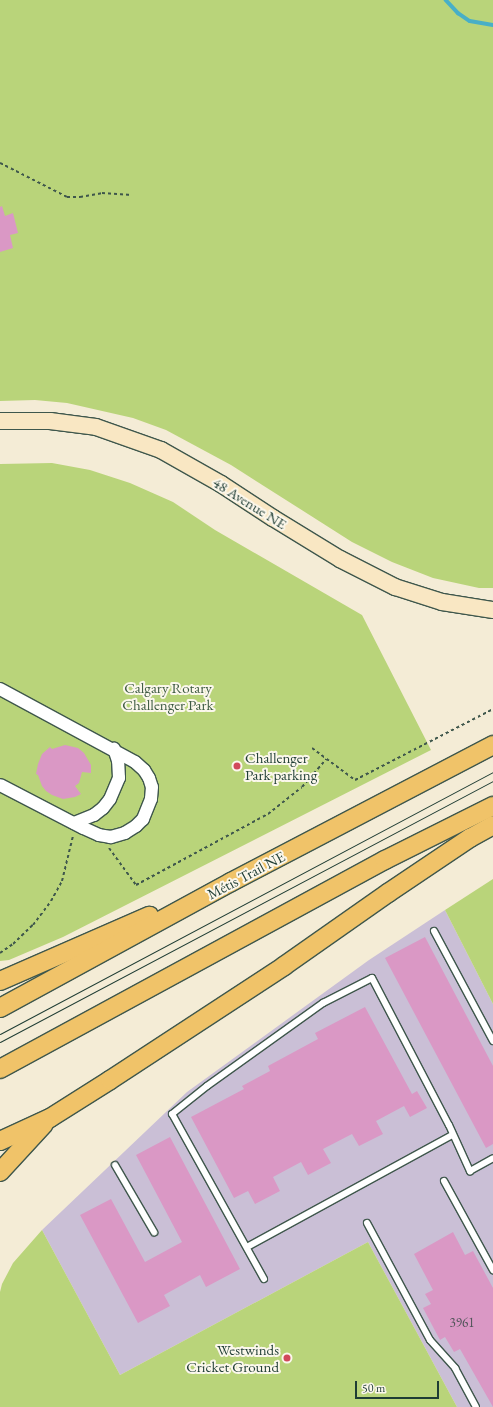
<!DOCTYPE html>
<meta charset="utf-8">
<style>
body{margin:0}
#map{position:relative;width:493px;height:1407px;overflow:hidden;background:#f4ecd6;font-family:"EB Garamond",serif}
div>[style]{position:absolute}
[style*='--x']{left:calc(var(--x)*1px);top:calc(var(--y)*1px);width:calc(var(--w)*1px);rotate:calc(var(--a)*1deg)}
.industrial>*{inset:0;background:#cabfd6}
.green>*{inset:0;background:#b9d47a}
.stream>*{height:3.5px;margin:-1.75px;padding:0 1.75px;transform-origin:1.75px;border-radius:1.75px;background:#48afc7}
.building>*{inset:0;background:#da98c5}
.path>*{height:2px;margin-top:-1px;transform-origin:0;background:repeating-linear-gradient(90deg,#3f574c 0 3px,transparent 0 6px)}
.roads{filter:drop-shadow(1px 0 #3f574c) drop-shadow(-1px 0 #3f574c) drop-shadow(0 1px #3f574c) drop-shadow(0 -1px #3f574c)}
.lane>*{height:6px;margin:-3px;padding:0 3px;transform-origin:3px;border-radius:3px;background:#fff}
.street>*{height:12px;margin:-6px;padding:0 6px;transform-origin:6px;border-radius:6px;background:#fff}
.secondary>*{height:16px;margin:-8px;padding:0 8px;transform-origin:8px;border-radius:8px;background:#f9e7c3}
.primary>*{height:18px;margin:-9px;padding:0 9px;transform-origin:9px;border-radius:9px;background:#f0c369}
.tram>*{height:1px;margin:-0.5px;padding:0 0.5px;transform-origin:0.5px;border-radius:0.5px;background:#1f3d34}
.dots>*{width:11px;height:11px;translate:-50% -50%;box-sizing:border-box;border:2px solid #fbf7ec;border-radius:50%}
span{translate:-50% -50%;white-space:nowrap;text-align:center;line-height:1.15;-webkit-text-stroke:4px #fbf7ec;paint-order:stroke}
.number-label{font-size:13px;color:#4e5458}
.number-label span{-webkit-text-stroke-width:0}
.street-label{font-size:15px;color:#1f3d34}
.park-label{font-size:15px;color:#3e5b42}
.poi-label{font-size:15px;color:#1f3d34}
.left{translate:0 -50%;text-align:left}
.right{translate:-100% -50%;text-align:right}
.scale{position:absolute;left:355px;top:1381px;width:84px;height:18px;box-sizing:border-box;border:2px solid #1f3d34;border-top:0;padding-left:5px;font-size:12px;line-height:14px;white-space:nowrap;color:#1f3d34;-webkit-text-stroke:3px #fbf7ec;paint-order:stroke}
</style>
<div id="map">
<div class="industrial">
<div style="clip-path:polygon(445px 910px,493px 1004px,493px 1407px,457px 1407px,368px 1242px,120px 1375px,42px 1230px,187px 1092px,369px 960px)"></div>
</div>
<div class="green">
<div style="clip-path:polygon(0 0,493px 0,493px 588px,479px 588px,433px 578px,392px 562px,352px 542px,231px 465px,166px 430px,133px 418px,67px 403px,35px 400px,0 401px)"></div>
<div style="clip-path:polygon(52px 463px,90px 470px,130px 483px,173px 502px,215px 530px,362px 615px,431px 750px,63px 937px,9px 960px,0 961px,0 464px)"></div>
<div style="clip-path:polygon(493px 879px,493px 1004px,445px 910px)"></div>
<div style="clip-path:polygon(42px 1230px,120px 1375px,368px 1242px,457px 1407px,0 1407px,0 1292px,2px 1284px,13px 1263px)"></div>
</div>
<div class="stream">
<div style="--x:446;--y:0;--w:18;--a:47"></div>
<div style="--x:458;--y:13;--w:14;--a:34"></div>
<div style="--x:470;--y:21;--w:23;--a:10"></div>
</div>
<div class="building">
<div style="clip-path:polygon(2px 206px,5px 216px,13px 213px,18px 233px,10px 235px,13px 248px,0 252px,0 207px)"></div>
<div style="clip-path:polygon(65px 745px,78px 748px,84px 753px,91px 765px,91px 773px,82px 772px,79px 783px,75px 786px,81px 794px,75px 797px,63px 799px,52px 795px,46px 791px,42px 786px,38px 775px,36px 774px,38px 764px,42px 754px,50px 747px,52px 749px)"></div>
<div style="clip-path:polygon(425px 937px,493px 1066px,493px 1144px,486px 1148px,385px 958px)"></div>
<div style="clip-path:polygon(365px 1007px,412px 1094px,417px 1091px,427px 1108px,410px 1117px,404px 1106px,376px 1121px,383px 1134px,359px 1146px,352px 1134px,323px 1149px,331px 1163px,308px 1175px,301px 1162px,273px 1177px,280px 1191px,255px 1204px,248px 1191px,234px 1198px,191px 1117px,244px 1089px,242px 1086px,270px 1071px,268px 1066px,318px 1039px,315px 1033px)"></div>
<div style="clip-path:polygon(170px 1137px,240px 1269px,206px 1287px,200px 1275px,164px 1295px,170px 1306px,138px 1323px,80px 1215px,111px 1199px,145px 1262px,182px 1242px,136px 1155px)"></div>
<div style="clip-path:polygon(453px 1232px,465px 1255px,473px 1251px,493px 1288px,493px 1407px,460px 1349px,454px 1352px,445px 1337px,440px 1340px,423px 1308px,431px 1304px,425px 1294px,433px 1290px,414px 1254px)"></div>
</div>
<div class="path">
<div style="--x:0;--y:163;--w:75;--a:26.9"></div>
<div style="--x:67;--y:197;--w:13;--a:0"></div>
<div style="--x:80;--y:197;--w:22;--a:-10"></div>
<div style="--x:102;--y:193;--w:30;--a:4"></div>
<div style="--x:312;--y:748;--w:54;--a:36.7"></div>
<div style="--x:355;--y:780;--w:155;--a:-27.2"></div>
<div style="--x:109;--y:848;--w:46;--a:53.9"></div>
<div style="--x:136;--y:885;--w:150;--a:-28.3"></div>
<div style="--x:268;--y:814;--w:43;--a:-38.5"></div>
<div style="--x:302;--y:787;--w:37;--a:-49"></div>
<div style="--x:0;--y:953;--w:16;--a:-35"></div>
<div style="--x:13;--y:944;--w:28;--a:-44"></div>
<div style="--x:33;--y:925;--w:30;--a:-53"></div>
<div style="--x:51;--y:901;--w:23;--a:-61"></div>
<div style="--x:62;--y:881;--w:46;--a:-76.3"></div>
</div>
<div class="roads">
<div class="lane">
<div style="--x:434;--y:931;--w:125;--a:61.8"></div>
<div style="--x:115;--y:1165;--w:78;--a:59.8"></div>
<div style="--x:444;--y:1181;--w:102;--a:61.2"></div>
<div style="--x:367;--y:1223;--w:133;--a:61.7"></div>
<div style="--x:430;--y:1340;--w:38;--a:48"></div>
<div style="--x:455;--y:1368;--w:44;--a:61.7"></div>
<div style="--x:247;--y:1247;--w:234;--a:-28.6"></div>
<div style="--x:264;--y:1279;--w:189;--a:-119.1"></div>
<div style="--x:172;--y:1114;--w:45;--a:-38.7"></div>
<div style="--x:207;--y:1086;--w:143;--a:-35.6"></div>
<div style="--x:323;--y:1003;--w:55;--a:-27"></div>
<div style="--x:372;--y:978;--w:166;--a:62.4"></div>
<div style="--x:449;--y:1125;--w:51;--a:65.5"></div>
<div style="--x:470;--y:1171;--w:26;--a:-29"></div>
</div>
<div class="street">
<div style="--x:0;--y:689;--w:153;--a:28.4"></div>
<div style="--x:135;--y:762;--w:12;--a:42"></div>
<div style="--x:144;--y:770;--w:9;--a:58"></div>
<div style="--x:149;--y:778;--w:9;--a:72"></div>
<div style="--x:152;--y:787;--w:12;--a:95"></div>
<div style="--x:151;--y:799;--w:22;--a:112"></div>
<div style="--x:143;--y:819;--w:10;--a:135"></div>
<div style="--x:136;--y:826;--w:13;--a:148"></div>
<div style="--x:125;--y:833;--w:15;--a:164"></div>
<div style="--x:111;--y:837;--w:12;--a:-171"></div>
<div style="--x:99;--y:835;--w:17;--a:-156"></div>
<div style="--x:83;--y:828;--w:93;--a:-152.6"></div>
<div style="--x:74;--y:823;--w:22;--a:-22"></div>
<div style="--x:94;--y:815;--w:11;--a:-38"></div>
<div style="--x:103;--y:808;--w:11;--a:-52"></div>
<div style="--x:110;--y:799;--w:23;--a:-67"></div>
<div style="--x:119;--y:778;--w:17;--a:-93"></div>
<div style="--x:118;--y:761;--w:13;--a:-108"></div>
</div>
<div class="secondary">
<div style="--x:0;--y:421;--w:50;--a:0"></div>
<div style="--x:50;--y:421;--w:46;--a:7.4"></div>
<div style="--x:96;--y:427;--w:69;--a:19.5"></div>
<div style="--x:161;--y:450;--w:69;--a:29.5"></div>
<div style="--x:221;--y:484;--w:62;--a:33.2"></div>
<div style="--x:273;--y:518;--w:79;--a:31.5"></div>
<div style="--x:340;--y:559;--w:62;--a:27"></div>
<div style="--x:395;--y:587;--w:49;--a:17.7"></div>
<div style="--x:442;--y:602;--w:52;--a:8.9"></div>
</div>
<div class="primary">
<div style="--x:0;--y:981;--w:163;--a:-23.6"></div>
<div style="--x:0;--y:1008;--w:263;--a:-28.6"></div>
<div style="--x:231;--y:882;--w:296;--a:-27.6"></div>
<div style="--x:0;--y:1069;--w:438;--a:-28.5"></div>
<div style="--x:385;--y:860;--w:121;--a:-26.6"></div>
<div style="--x:0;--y:1141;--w:55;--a:-24.7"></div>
<div style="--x:50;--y:1118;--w:71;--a:-32.3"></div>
<div style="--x:110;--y:1080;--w:208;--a:-33.2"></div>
<div style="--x:284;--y:966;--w:127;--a:-35.1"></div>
<div style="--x:388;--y:893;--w:99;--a:-33.9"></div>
<div style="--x:470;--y:838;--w:26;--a:-29"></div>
<div style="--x:0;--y:1172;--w:65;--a:-47.5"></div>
</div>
</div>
<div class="tram">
<div style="--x:0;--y:1034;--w:558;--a:-27.99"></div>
<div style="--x:0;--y:1042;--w:558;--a:-27.9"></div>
</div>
<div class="dots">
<div style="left:237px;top:766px;background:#d1495b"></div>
<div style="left:287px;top:1358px;background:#d1495b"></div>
</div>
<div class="number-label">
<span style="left:462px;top:1323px">3961</span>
</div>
<div class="street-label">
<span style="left:250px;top:503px;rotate:32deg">48 Avenue NE</span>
<span style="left:246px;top:875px;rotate:-28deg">Métis Trail NE</span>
</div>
<div class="park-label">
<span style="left:168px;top:696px">Calgary Rotary<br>Challenger Park</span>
</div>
<div class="poi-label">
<span class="left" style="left:245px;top:766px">Challenger<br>Park parking</span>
<span class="right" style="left:279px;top:1358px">Westwinds<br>Cricket Ground</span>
</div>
<div class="scale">50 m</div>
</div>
